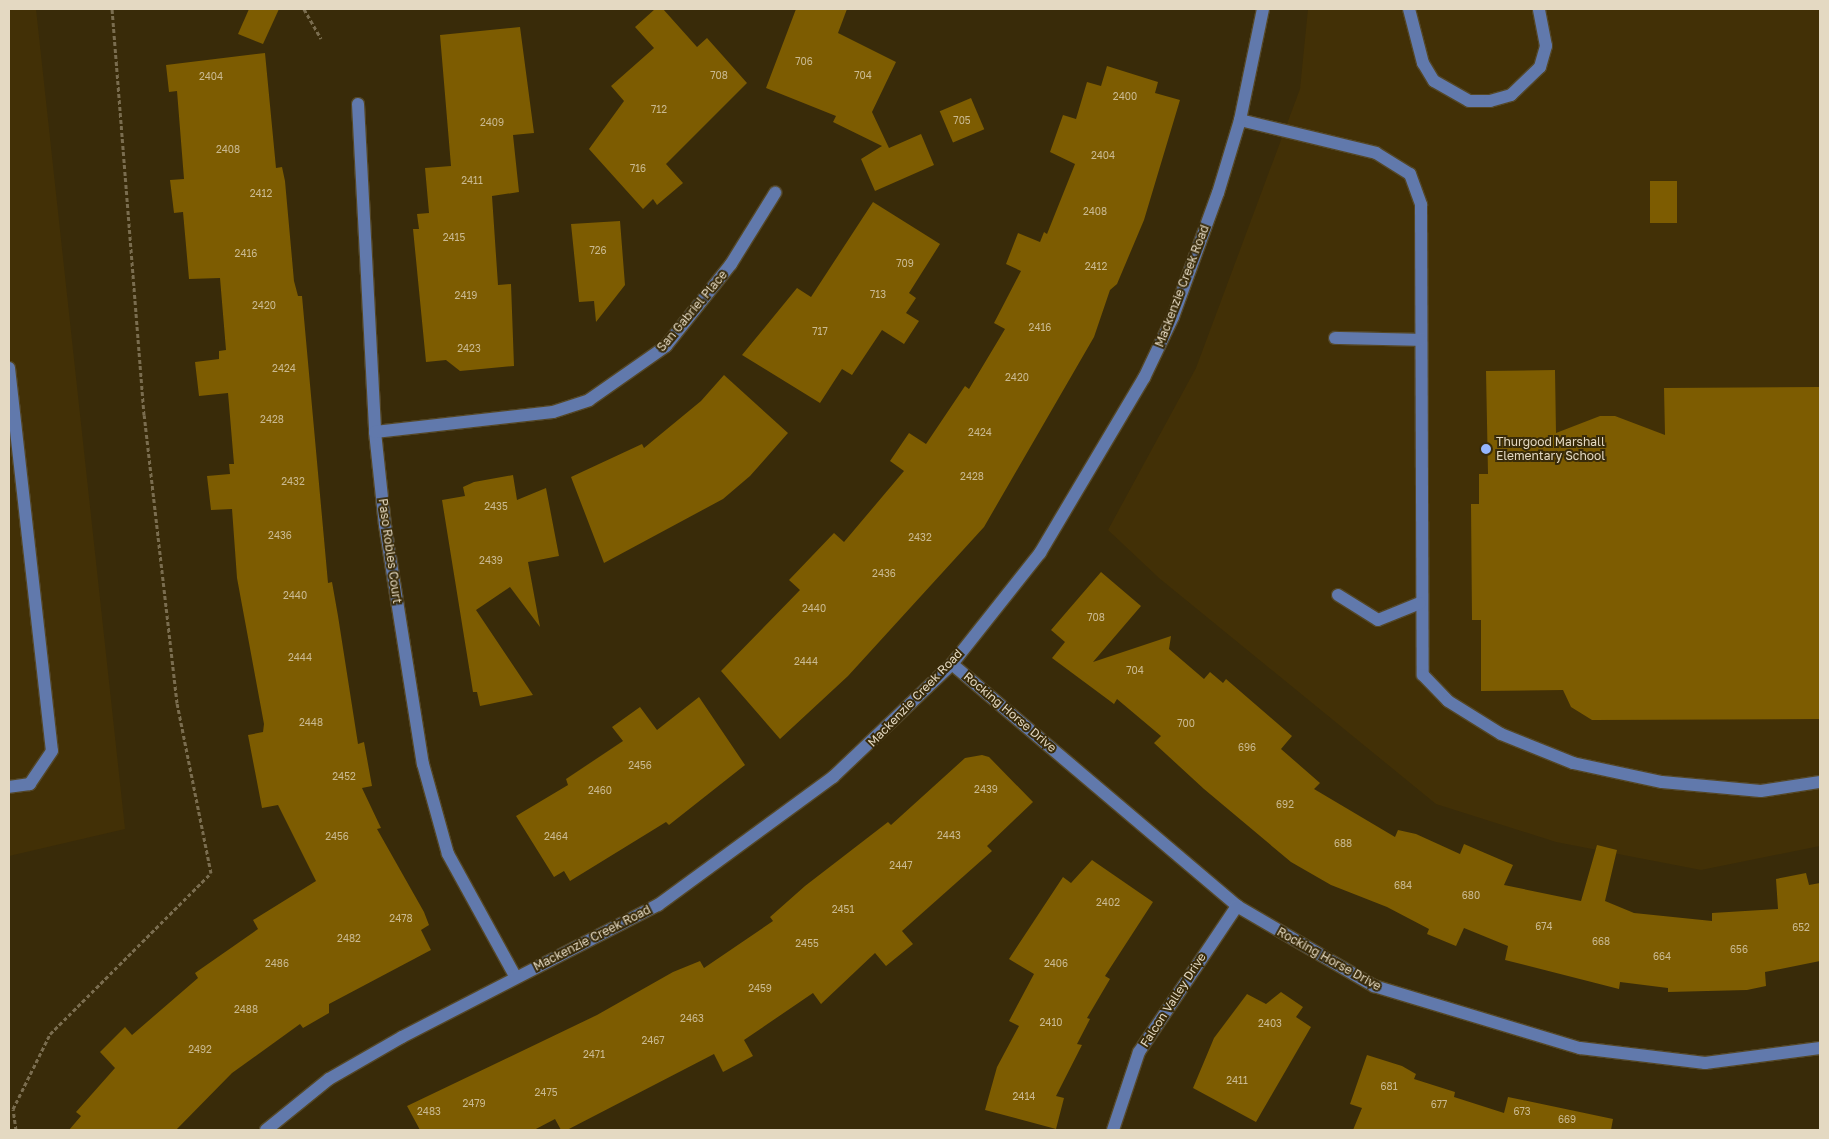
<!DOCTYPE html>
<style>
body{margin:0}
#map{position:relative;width:1829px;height:1139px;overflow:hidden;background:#392b09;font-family:"Golos Text",sans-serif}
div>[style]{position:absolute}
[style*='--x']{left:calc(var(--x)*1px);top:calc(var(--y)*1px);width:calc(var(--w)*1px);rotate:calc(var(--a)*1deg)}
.built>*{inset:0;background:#423006}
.building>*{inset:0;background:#7d5c01;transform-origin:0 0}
.path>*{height:3px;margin-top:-1.5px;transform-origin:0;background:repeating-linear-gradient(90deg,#7a6d4f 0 4px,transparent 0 6.5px)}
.roads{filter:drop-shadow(1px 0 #544727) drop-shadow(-1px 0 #544727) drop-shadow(0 1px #544727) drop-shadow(0 -1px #544727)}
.minor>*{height:12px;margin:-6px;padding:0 6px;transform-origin:6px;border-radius:6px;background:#6179ac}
.dots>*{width:14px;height:14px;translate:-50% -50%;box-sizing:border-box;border:2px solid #392b09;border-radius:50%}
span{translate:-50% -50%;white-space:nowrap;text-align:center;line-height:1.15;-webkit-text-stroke:4px #392b09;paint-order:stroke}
.number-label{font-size:10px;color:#caba92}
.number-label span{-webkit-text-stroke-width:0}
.street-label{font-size:12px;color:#e4d9c2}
.poi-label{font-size:12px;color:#e4d9c2}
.left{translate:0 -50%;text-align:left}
.frame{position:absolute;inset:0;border:10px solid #e4d9c2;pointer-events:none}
</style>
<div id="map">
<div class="built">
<div style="clip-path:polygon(9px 9px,36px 9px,125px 829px,9px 856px)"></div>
<div style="clip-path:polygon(1308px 9px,1820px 9px,1820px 846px,1701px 870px,1556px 842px,1436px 804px,1159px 578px,1108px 530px,1196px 368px,1300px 89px)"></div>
</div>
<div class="building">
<div style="clip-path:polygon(249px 9px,279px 9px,263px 44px,238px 34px)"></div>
<div style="clip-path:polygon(655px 9px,663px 9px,697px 47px,707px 38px,747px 83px,666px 164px,683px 183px,657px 205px,653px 199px,643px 209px,589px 149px,624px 101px,611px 86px,654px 48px,635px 27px)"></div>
<div style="clip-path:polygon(796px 9px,847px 9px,838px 33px,896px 62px,872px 112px,889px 148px,921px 134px,934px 165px,875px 191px,861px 159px,882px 146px,833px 122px,836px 116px,766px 88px)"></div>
<div style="clip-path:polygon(520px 27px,534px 133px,513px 135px,519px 192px,492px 196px,498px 285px,511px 284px,514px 366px,460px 371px,446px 360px,426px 362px,413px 229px,419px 229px,417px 214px,429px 213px,425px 168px,451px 166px,440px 35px)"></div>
<div style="clip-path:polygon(265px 53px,276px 168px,282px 167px,285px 181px,294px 281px,298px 296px,302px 296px,328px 583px,332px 582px,338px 616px,358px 744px,364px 742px,372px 786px,362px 788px,381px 828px,377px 829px,424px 912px,429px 925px,421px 930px,431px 950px,329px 1004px,329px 1013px,303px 1028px,300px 1024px,232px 1073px,176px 1130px,69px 1130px,81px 1116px,76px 1112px,115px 1068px,100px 1052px,125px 1027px,132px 1035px,198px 978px,195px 973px,258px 929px,253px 920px,316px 881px,278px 805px,262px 808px,248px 735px,263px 732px,264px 724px,237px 578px,232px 509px,211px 510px,207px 476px,230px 474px,229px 464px,234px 464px,228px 393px,199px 396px,195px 362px,219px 359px,219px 351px,226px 350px,220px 278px,189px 279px,183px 212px,174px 213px,170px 180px,184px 179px,177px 91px,169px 92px,166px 65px)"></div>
<div style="clip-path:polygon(1107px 66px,1158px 82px,1155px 93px,1180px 100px,1144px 220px,1117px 284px,1110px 290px,1094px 337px,984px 527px,848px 676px,780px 739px,721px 671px,800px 590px,789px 580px,834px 533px,844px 542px,904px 471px,890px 461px,909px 433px,926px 444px,965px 386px,969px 389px,1005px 329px,994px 323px,1021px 271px,1006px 264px,1018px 233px,1040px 242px,1044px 232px,1047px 234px,1075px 164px,1050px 152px,1063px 115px,1076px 119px,1087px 82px,1101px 86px)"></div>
<div style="left:971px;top:98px;width:34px;height:34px;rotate:67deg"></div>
<div style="left:1650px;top:181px;width:27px;height:42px"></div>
<div style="clip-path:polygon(873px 202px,940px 244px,909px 293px,916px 298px,906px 313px,919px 321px,904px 344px,882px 330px,852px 375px,842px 369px,820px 403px,742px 355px,797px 288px,811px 297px)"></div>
<div style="clip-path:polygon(620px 221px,625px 285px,596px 322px,594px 301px,579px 302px,571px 224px)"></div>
<div style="clip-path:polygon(1555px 370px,1556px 433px,1600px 416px,1615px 416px,1665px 435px,1664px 388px,1820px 387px,1820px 719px,1592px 720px,1571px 707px,1563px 690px,1481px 691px,1481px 620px,1472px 620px,1471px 504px,1479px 504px,1479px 474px,1488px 474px,1486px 371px)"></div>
<div style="clip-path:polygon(724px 375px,788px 433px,750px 476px,723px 499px,604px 563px,571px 477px,642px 444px,644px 448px,701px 401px)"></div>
<div style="clip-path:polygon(513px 475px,517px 500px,546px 488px,559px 556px,528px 562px,540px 627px,510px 587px,476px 610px,533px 695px,480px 706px,477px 692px,473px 692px,442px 500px,465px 496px,463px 487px,474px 482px)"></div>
<div style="clip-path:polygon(1101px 572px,1141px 606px,1093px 662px,1171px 636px,1169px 649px,1204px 679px,1210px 672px,1223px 683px,1226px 679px,1292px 736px,1281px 749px,1320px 783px,1314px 789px,1395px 837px,1398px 830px,1416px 834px,1460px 854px,1464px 844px,1513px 865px,1504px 885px,1581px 901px,1597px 845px,1617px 850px,1605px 901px,1634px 913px,1712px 921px,1712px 913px,1778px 909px,1776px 879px,1806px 873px,1809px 885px,1820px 883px,1820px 961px,1765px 972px,1766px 986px,1747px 990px,1668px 992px,1668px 988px,1620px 982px,1619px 989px,1505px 960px,1508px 946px,1464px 928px,1456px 946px,1427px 934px,1429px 929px,1387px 907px,1331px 885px,1291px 862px,1204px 789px,1154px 743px,1161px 736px,1117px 699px,1114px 704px,1052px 658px,1065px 642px,1051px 630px)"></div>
<div style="clip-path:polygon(699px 697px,745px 765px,669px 825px,666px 822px,570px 881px,564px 871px,554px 877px,516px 816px,568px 785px,566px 779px,623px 741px,612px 727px,640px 707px,657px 730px)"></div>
<div style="clip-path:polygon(982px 755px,989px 757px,1033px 802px,987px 846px,992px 851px,902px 931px,913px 944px,886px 966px,875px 953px,821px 1004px,813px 993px,744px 1040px,753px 1056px,723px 1072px,714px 1054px,567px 1130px,561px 1130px,555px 1119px,534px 1130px,420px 1130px,407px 1106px,597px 1015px,673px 972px,700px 961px,704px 968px,773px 921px,770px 917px,805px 886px,888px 822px,891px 825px,965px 758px)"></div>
<div style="clip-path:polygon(1092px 860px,1153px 902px,1105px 976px,1110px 979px,1087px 1018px,1090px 1019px,1077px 1044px,1082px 1045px,1056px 1096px,1064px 1098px,1056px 1129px,985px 1110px,997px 1067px,1019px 1026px,1009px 1021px,1034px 974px,1009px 959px,1063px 877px,1071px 883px)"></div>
<div style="clip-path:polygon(1281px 992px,1303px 1007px,1296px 1017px,1311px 1027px,1256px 1122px,1193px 1088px,1214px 1038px,1247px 994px,1266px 1004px)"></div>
<div style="clip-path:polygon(1367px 1055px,1402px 1066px,1416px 1074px,1414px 1079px,1455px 1092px,1454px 1097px,1504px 1113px,1508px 1097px,1613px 1119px,1611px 1130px,1353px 1130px,1362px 1108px,1350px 1104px)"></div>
</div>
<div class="path">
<div style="--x:304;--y:9;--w:34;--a:60"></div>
<div style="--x:16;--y:1130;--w:21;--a:-98"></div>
<div style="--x:13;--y:1109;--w:84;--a:-63.7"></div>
<div style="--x:50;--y:1034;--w:228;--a:-45"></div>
<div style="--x:211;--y:873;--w:173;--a:-101.3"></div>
<div style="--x:177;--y:703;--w:290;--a:-96.5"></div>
<div style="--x:144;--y:415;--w:407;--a:-94.5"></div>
</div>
<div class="roads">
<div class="minor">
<div style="--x:1409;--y:9;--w:56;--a:75.5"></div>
<div style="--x:1423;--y:63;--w:21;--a:59"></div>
<div style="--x:1434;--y:81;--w:40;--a:29.7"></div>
<div style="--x:1469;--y:101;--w:21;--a:0"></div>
<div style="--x:1490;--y:101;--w:22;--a:-16"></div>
<div style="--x:1511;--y:95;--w:40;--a:-44"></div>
<div style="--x:1540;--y:67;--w:22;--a:-74"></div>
<div style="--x:1546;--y:46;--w:38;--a:-101"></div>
<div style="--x:358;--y:104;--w:328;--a:87"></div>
<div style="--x:375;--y:432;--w:94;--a:83.9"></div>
<div style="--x:385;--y:525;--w:242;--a:81"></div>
<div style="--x:423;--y:764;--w:93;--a:74.5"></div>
<div style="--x:448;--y:854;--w:139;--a:61.2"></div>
<div style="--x:1240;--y:120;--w:140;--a:13.6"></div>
<div style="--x:1376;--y:153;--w:40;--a:32"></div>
<div style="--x:1410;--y:174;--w:33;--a:70"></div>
<div style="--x:1421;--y:205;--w:470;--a:89.8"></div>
<div style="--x:1423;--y:675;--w:36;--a:46"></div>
<div style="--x:1448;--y:701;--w:62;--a:31.9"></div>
<div style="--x:1501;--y:734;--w:78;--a:21.9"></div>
<div style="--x:1573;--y:763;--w:91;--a:12.1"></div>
<div style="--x:1662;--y:782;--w:99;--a:5.2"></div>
<div style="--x:1761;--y:791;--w:60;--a:-8.7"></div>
<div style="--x:1335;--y:338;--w:85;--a:1.3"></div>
<div style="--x:9;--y:368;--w:385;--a:83.6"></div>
<div style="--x:52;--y:751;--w:40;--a:124"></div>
<div style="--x:30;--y:784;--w:21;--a:172"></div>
<div style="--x:375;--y:432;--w:179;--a:-6.4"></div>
<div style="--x:553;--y:412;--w:38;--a:-18"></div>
<div style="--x:589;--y:400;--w:94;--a:-35"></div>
<div style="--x:666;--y:346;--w:105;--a:-51.6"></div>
<div style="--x:731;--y:264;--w:84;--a:-58.2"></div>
<div style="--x:1338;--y:595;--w:47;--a:32"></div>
<div style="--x:1378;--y:620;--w:45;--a:-22"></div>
<div style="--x:952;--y:664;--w:374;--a:40.3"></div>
<div style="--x:1237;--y:906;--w:159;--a:30.3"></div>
<div style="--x:1374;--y:986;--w:215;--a:16.8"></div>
<div style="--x:1580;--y:1048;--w:126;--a:6.8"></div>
<div style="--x:1705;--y:1063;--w:116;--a:-7.4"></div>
<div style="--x:266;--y:1130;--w:81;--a:-39"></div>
<div style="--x:329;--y:1079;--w:84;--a:-29.9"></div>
<div style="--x:402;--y:1037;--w:288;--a:-27.3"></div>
<div style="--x:658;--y:905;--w:217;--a:-36.2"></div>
<div style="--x:833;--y:777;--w:164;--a:-43.5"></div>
<div style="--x:952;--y:664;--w:142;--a:-51.6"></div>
<div style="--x:1040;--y:553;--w:204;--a:-59.3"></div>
<div style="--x:1144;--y:378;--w:68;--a:-64.6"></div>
<div style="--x:1173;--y:317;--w:132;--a:-70.1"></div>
<div style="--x:1218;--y:193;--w:76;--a:-73.2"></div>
<div style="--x:1240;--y:120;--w:113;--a:-78.3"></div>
<div style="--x:1113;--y:1130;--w:82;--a:-71.6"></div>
<div style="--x:1139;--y:1052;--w:176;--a:-56.1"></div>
</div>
</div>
<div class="dots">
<div style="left:1486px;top:449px;background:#95b6fd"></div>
</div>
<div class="number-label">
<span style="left:804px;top:62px">706</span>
<span style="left:719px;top:76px">708</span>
<span style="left:863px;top:76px">704</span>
<span style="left:211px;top:77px">2404</span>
<span style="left:1125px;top:97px">2400</span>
<span style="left:659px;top:110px">712</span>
<span style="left:962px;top:121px">705</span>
<span style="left:492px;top:123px">2409</span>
<span style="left:228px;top:150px">2408</span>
<span style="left:1103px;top:156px">2404</span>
<span style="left:638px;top:169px">716</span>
<span style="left:472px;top:181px">2411</span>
<span style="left:261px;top:194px">2412</span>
<span style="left:1095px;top:212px">2408</span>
<span style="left:454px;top:238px">2415</span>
<span style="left:598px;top:251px">726</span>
<span style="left:246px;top:254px">2416</span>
<span style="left:905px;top:264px">709</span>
<span style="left:1096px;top:267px">2412</span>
<span style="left:878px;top:295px">713</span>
<span style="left:466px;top:296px">2419</span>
<span style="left:264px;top:306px">2420</span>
<span style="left:1040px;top:328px">2416</span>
<span style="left:820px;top:332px">717</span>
<span style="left:469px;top:349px">2423</span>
<span style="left:284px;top:369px">2424</span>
<span style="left:1017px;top:378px">2420</span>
<span style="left:272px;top:420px">2428</span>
<span style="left:980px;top:433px">2424</span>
<span style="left:972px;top:477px">2428</span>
<span style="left:293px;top:482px">2432</span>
<span style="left:496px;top:507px">2435</span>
<span style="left:280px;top:536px">2436</span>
<span style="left:920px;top:538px">2432</span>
<span style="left:491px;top:561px">2439</span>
<span style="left:884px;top:574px">2436</span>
<span style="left:295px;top:596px">2440</span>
<span style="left:814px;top:609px">2440</span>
<span style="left:1096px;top:618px">708</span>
<span style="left:300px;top:658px">2444</span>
<span style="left:806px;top:662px">2444</span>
<span style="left:1135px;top:671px">704</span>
<span style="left:311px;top:723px">2448</span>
<span style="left:1186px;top:724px">700</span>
<span style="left:1247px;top:748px">696</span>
<span style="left:640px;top:766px">2456</span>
<span style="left:344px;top:777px">2452</span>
<span style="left:986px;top:790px">2439</span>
<span style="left:600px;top:791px">2460</span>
<span style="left:1285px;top:805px">692</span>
<span style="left:949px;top:836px">2443</span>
<span style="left:337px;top:837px">2456</span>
<span style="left:556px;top:837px">2464</span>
<span style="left:1343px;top:844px">688</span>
<span style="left:901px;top:866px">2447</span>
<span style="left:1403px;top:886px">684</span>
<span style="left:1471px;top:896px">680</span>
<span style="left:1108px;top:903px">2402</span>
<span style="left:843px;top:910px">2451</span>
<span style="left:401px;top:919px">2478</span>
<span style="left:1544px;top:927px">674</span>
<span style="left:1801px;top:928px">652</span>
<span style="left:349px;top:939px">2482</span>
<span style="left:1601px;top:942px">668</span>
<span style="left:807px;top:944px">2455</span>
<span style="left:1739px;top:950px">656</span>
<span style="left:1662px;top:957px">664</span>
<span style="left:277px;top:964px">2486</span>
<span style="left:1056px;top:964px">2406</span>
<span style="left:760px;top:989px">2459</span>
<span style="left:246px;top:1010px">2488</span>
<span style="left:692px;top:1019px">2463</span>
<span style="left:1051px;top:1023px">2410</span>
<span style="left:1270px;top:1024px">2403</span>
<span style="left:653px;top:1041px">2467</span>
<span style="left:200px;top:1050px">2492</span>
<span style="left:594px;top:1055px">2471</span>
<span style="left:1237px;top:1081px">2411</span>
<span style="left:1389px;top:1087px">681</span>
<span style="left:546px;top:1093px">2475</span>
<span style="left:1024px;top:1097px">2414</span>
<span style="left:474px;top:1104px">2479</span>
<span style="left:1439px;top:1105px">677</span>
<span style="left:429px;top:1112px">2483</span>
<span style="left:1522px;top:1112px">673</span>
<span style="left:1567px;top:1120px">669</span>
</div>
<div class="street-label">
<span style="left:1182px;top:286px;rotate:-69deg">Mackenzie Creek Road</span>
<span style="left:692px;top:311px;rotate:-50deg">San Gabriel Place</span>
<span style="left:390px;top:551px;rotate:82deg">Paso Robles Court</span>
<span style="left:915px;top:698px;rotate:-46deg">Mackenzie Creek Road</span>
<span style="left:1010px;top:712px;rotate:40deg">Rocking Horse Drive</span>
<span style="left:592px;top:938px;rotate:-27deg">Mackenzie Creek Road</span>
<span style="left:1329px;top:959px;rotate:29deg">Rocking Horse Drive</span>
<span style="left:1173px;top:1000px;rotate:-57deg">Falcon Valley Drive</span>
</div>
<div class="poi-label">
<span class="left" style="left:1496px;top:449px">Thurgood Marshall<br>Elementary School</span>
</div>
<div class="frame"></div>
</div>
